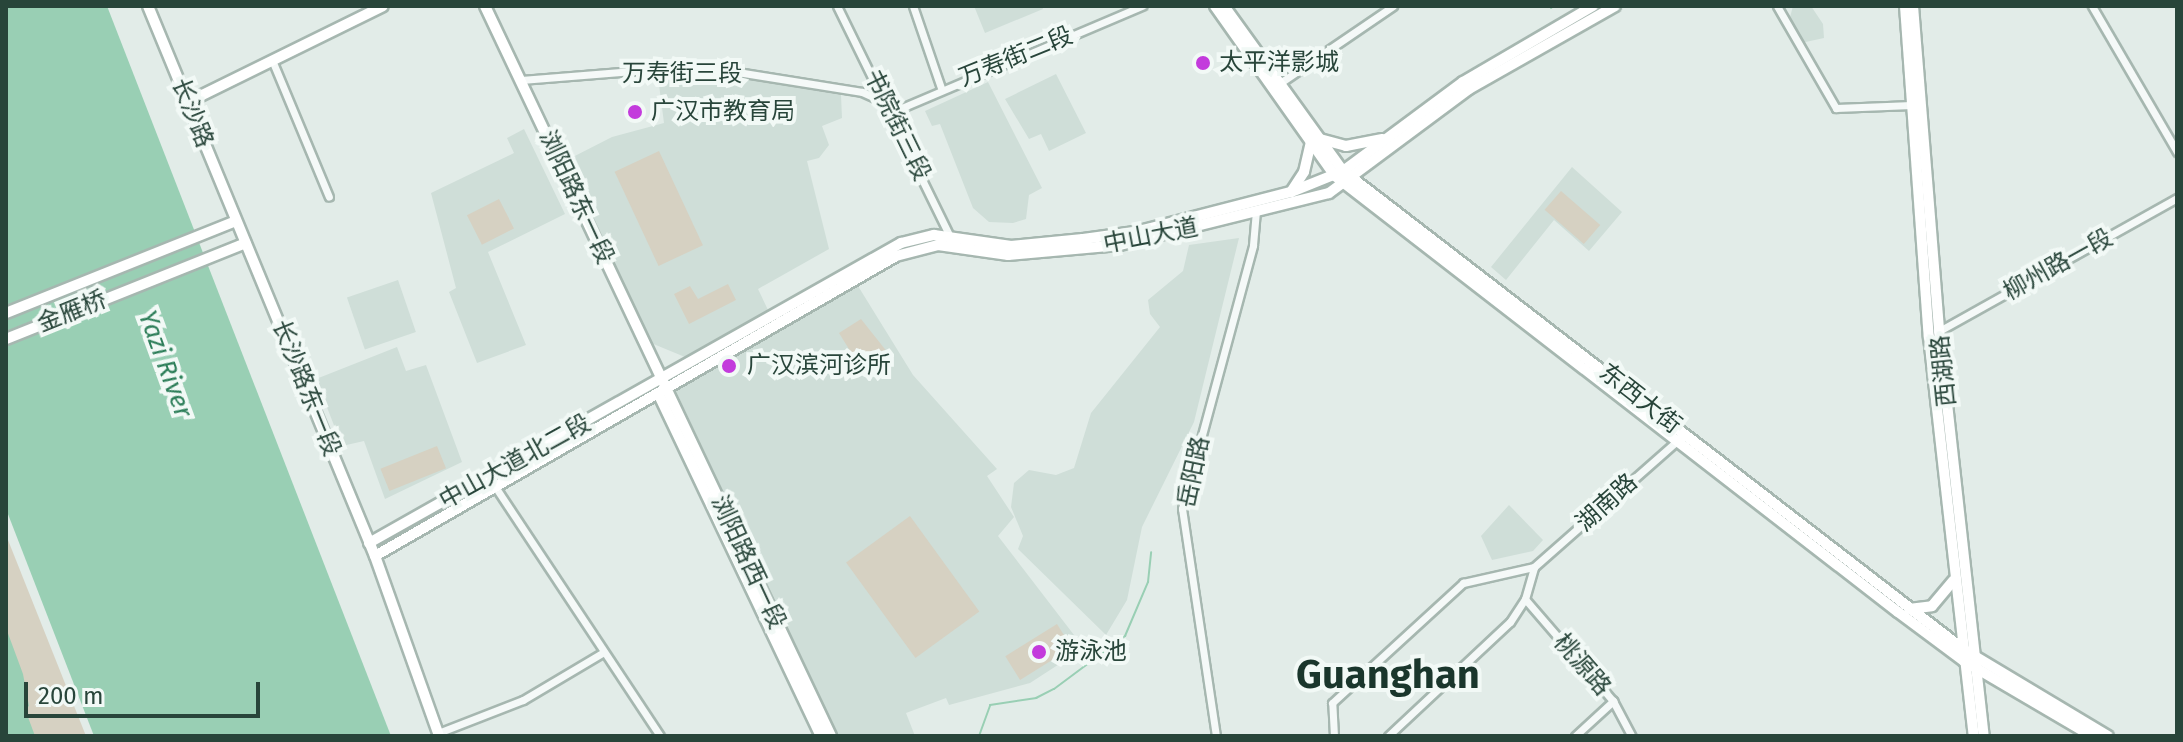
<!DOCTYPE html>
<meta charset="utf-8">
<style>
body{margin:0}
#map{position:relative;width:2183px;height:742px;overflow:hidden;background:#e2ece8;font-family:"Fira Sans","Noto Sans SC",sans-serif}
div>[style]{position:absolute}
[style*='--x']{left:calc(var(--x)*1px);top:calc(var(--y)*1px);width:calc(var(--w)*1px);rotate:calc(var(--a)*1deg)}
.built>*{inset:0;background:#cfded8;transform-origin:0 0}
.green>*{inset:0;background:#d6d1c2;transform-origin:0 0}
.water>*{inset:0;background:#99cfb4}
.stream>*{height:2px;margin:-1px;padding:0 1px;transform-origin:1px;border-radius:1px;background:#99cfb4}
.roads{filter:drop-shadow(2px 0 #a6b7b0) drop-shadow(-2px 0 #a6b7b0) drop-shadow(0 2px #a6b7b0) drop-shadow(0 -2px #a6b7b0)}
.street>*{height:7px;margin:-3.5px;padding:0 3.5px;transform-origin:3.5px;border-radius:3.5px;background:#f5f9f8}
.secondary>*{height:10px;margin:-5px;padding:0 5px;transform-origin:5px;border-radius:5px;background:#fff}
.dots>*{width:22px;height:22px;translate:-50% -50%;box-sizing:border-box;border:4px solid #f2f9f6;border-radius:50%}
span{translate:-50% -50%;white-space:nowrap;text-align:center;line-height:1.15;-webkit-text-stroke:8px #f2f9f6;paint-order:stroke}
.street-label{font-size:24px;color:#28453a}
.poi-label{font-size:24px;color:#28453a}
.left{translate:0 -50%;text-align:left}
.water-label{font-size:26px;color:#2d7e59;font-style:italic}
.town-label{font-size:40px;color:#1a362c;font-weight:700}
.frame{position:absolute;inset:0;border:8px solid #28453a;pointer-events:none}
.scale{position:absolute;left:24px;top:682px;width:236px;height:36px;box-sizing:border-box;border:4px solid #28453a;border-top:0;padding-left:10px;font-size:24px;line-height:28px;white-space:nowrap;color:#28453a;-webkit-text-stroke:6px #f2f9f6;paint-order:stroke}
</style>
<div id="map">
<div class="built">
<div style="clip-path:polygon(974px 6px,1042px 6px,1043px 9px,985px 33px)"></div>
<div style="clip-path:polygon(1793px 6px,1811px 6px,1823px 24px,1824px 38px,1801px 43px,1789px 21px)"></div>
<div style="clip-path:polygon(1056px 74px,1086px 133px,1049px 151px,1041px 134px,1029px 139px,1005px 99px)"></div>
<div style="clip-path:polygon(721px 75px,841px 95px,842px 118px,822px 126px,829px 145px,819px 158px,807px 161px,829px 249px,758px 289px,768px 310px,685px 357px,651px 343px,565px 161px,612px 137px,664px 123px,658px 77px)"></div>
<div style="clip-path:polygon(988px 82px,1042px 188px,1029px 195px,1026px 219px,1013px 223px,989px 222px,973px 208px,940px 124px,932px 126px,925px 111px)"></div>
<div style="clip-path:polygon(524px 129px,565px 214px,488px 252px,526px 345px,477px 363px,449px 292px,456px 288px,431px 193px,514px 153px,507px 138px)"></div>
<div style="clip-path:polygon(1572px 167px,1622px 212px,1589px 251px,1554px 220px,1506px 280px,1491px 267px)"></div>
<div style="clip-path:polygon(1239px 238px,1194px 422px,1142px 527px,1127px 600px,1106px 635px,1018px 549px,1023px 536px,1011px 507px,1014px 483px,1029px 470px,1056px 475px,1074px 468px,1091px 413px,1160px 327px,1150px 314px,1148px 300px,1183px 271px,1189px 245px)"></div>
<div style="left:398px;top:280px;width:55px;height:54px;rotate:71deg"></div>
<div style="clip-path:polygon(858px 286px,913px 375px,997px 469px,987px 476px,1014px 517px,998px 536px,1084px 648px,1030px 683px,949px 705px,946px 698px,906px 713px,915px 736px,836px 736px,676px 391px)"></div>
<div style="clip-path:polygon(397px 347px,406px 371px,426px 365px,462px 462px,385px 499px,364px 441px,342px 446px,316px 379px)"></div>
<div style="clip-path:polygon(1509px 505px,1543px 540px,1533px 551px,1492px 560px,1481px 536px)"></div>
</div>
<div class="green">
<div style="left:659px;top:151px;width:104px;height:49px;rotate:65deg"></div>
<div style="left:1561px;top:191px;width:52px;height:25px;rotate:41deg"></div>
<div style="left:499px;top:199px;width:33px;height:36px;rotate:63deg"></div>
<div style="clip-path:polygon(728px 284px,736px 300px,689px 324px,674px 294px,690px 286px,698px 299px)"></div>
<div style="clip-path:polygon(861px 319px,888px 353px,865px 375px,839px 333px)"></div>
<div style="left:437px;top:446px;width:24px;height:61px;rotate:68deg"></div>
<div style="left:910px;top:516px;width:118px;height:79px;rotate:54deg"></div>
<div style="clip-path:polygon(6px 535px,86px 736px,6px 736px)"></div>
<div style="left:1057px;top:624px;width:28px;height:61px;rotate:58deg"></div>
</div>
<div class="water">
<div style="clip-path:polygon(6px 6px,107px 6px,391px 736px,94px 736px,6px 509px)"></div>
<div style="clip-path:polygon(6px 628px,23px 674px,29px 706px,25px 709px,35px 736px,6px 736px)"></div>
</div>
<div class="stream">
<div style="--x:1551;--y:8;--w:4;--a:-34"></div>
<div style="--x:979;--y:736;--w:33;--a:-70"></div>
<div style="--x:990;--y:705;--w:47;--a:-8.7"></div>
<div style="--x:1036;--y:698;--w:20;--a:-27"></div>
<div style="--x:1054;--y:689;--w:89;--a:-36.7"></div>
<div style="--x:1125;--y:636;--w:59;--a:-66.9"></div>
<div style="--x:1148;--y:582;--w:30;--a:-84"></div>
</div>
<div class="roads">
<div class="street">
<div style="--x:837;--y:6;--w:262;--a:63.9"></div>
<div style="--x:913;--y:6;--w:87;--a:71.1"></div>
<div style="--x:1777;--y:6;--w:118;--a:60"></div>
<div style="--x:1836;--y:108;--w:76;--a:-2.3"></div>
<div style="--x:2092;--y:6;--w:169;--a:59.8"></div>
<div style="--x:272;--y:60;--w:148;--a:67.4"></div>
<div style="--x:521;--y:80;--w:125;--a:-4.6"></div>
<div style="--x:646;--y:70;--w:85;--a:0.7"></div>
<div style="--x:731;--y:71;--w:133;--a:9.1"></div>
<div style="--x:862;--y:92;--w:27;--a:24"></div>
<div style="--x:1280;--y:83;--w:137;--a:-34.3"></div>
<div style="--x:892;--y:112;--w:272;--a:-23"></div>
<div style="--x:1939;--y:331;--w:273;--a:-29.2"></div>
<div style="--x:496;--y:488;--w:297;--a:56.5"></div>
<div style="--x:1525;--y:599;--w:135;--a:49.2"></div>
<div style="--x:1613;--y:701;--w:40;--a:62"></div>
<div style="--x:438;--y:733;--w:91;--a:-21.2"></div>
<div style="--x:523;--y:700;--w:94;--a:-30.7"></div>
<div style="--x:1216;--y:736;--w:230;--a:-98.5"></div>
<div style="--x:1182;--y:509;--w:273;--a:-74.9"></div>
<div style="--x:1253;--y:245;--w:32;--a:-85"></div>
<div style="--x:1334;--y:736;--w:33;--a:-93"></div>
<div style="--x:1332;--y:703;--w:178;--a:-42.5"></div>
<div style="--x:1463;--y:583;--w:73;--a:-12.7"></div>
<div style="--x:1534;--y:567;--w:193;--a:-41.4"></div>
<div style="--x:1388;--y:736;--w:167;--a:-43.1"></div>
<div style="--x:1510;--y:622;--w:27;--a:-57"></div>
<div style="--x:1525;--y:599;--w:33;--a:-74"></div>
<div style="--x:1575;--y:736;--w:52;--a:-42.6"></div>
</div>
<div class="secondary">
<div style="--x:148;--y:6;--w:595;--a:67.57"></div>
<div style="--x:375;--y:556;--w:191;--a:70.4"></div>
<div style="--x:485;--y:6;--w:808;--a:64.64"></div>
<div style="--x:1215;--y:6;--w:208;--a:54.8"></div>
<div style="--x:1335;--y:176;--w:712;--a:37.76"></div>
<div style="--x:1898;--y:612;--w:82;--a:36.6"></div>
<div style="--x:1964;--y:661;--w:148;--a:30.4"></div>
<div style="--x:1224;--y:6;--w:203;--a:54.2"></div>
<div style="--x:1343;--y:171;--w:783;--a:37.63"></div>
<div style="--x:1963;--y:649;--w:169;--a:31"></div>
<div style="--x:1905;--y:6;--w:332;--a:85.9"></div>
<div style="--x:1929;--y:337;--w:402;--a:83.6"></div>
<div style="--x:1913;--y:6;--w:326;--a:85.4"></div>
<div style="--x:1939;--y:331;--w:407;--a:83.7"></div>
<div style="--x:188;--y:102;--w:217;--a:-26.2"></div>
<div style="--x:1320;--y:139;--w:27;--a:15"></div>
<div style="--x:1346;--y:146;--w:37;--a:-11"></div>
<div style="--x:1291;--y:192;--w:24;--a:-57"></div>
<div style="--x:1304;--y:172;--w:31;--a:-77"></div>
<div style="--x:6;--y:313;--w:248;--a:-21.8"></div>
<div style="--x:6;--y:339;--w:258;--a:-21.8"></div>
<div style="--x:658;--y:393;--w:380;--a:64.6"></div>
<div style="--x:369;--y:543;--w:611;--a:-29.42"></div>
<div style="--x:901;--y:243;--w:34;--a:-14"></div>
<div style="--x:934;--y:235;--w:78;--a:8.1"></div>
<div style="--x:1011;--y:246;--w:72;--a:-5.6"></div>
<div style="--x:1083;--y:239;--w:52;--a:-7.7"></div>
<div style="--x:1135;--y:232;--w:161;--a:-14.4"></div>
<div style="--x:1291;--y:192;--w:56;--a:-22"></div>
<div style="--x:1343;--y:171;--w:149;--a:-36.6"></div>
<div style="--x:1463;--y:82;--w:151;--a:-30.3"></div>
<div style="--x:375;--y:556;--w:601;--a:-29.93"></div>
<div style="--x:896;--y:256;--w:43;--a:-14.7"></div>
<div style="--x:938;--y:245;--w:71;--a:8.1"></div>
<div style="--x:1008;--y:255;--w:112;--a:-5.1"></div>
<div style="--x:1120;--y:245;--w:215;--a:-14"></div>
<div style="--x:1329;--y:193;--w:174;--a:-36.6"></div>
<div style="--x:1469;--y:89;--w:168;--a:-29.6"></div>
<div style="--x:1909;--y:609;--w:23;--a:-7"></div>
<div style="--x:1932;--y:606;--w:33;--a:-50"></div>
</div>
</div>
<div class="dots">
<div style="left:1203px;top:63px;background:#c33bdc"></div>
<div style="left:635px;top:112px;background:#c33bdc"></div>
<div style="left:729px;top:366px;background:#c33bdc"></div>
<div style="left:1039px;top:652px;background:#c33bdc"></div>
</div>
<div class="street-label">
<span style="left:1016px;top:57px;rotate:-22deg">万寿街二段</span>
<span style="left:682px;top:74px">万寿街三段</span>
<span style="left:192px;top:113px;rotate:68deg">长沙路</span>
<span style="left:897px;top:125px;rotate:64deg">书院街三段</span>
<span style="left:576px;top:197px;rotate:65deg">浏阳路东一段</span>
<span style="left:1151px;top:236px;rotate:-11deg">中山大道</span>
<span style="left:2058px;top:265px;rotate:-29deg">柳州路一段</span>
<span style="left:72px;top:312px;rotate:-22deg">金雁桥</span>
<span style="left:1944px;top:371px;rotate:-96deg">西湖路</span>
<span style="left:306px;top:388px;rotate:68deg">长沙路东一段</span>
<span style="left:1640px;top:399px;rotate:38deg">东西大街</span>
<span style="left:515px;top:462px;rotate:-29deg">中山大道北二段</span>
<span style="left:1194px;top:472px;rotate:-78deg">岳阳路</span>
<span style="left:1607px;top:503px;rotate:-42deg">湖南路</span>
<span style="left:748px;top:562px;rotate:65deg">浏阳路西一段</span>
<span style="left:1582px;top:665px;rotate:49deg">桃源路</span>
</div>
<div class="poi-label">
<span class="left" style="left:1219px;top:63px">太平洋影城</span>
<span class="left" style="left:651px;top:112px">广汉市教育局</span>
<span class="left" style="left:747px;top:366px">广汉滨河诊所</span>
<span class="left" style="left:1055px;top:652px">游泳池</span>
</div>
<div class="water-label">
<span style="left:165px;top:364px;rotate:70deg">Yazi River</span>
</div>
<div class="town-label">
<span style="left:1388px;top:675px">Guanghan</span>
</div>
<div class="frame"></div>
<div class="scale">200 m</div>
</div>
